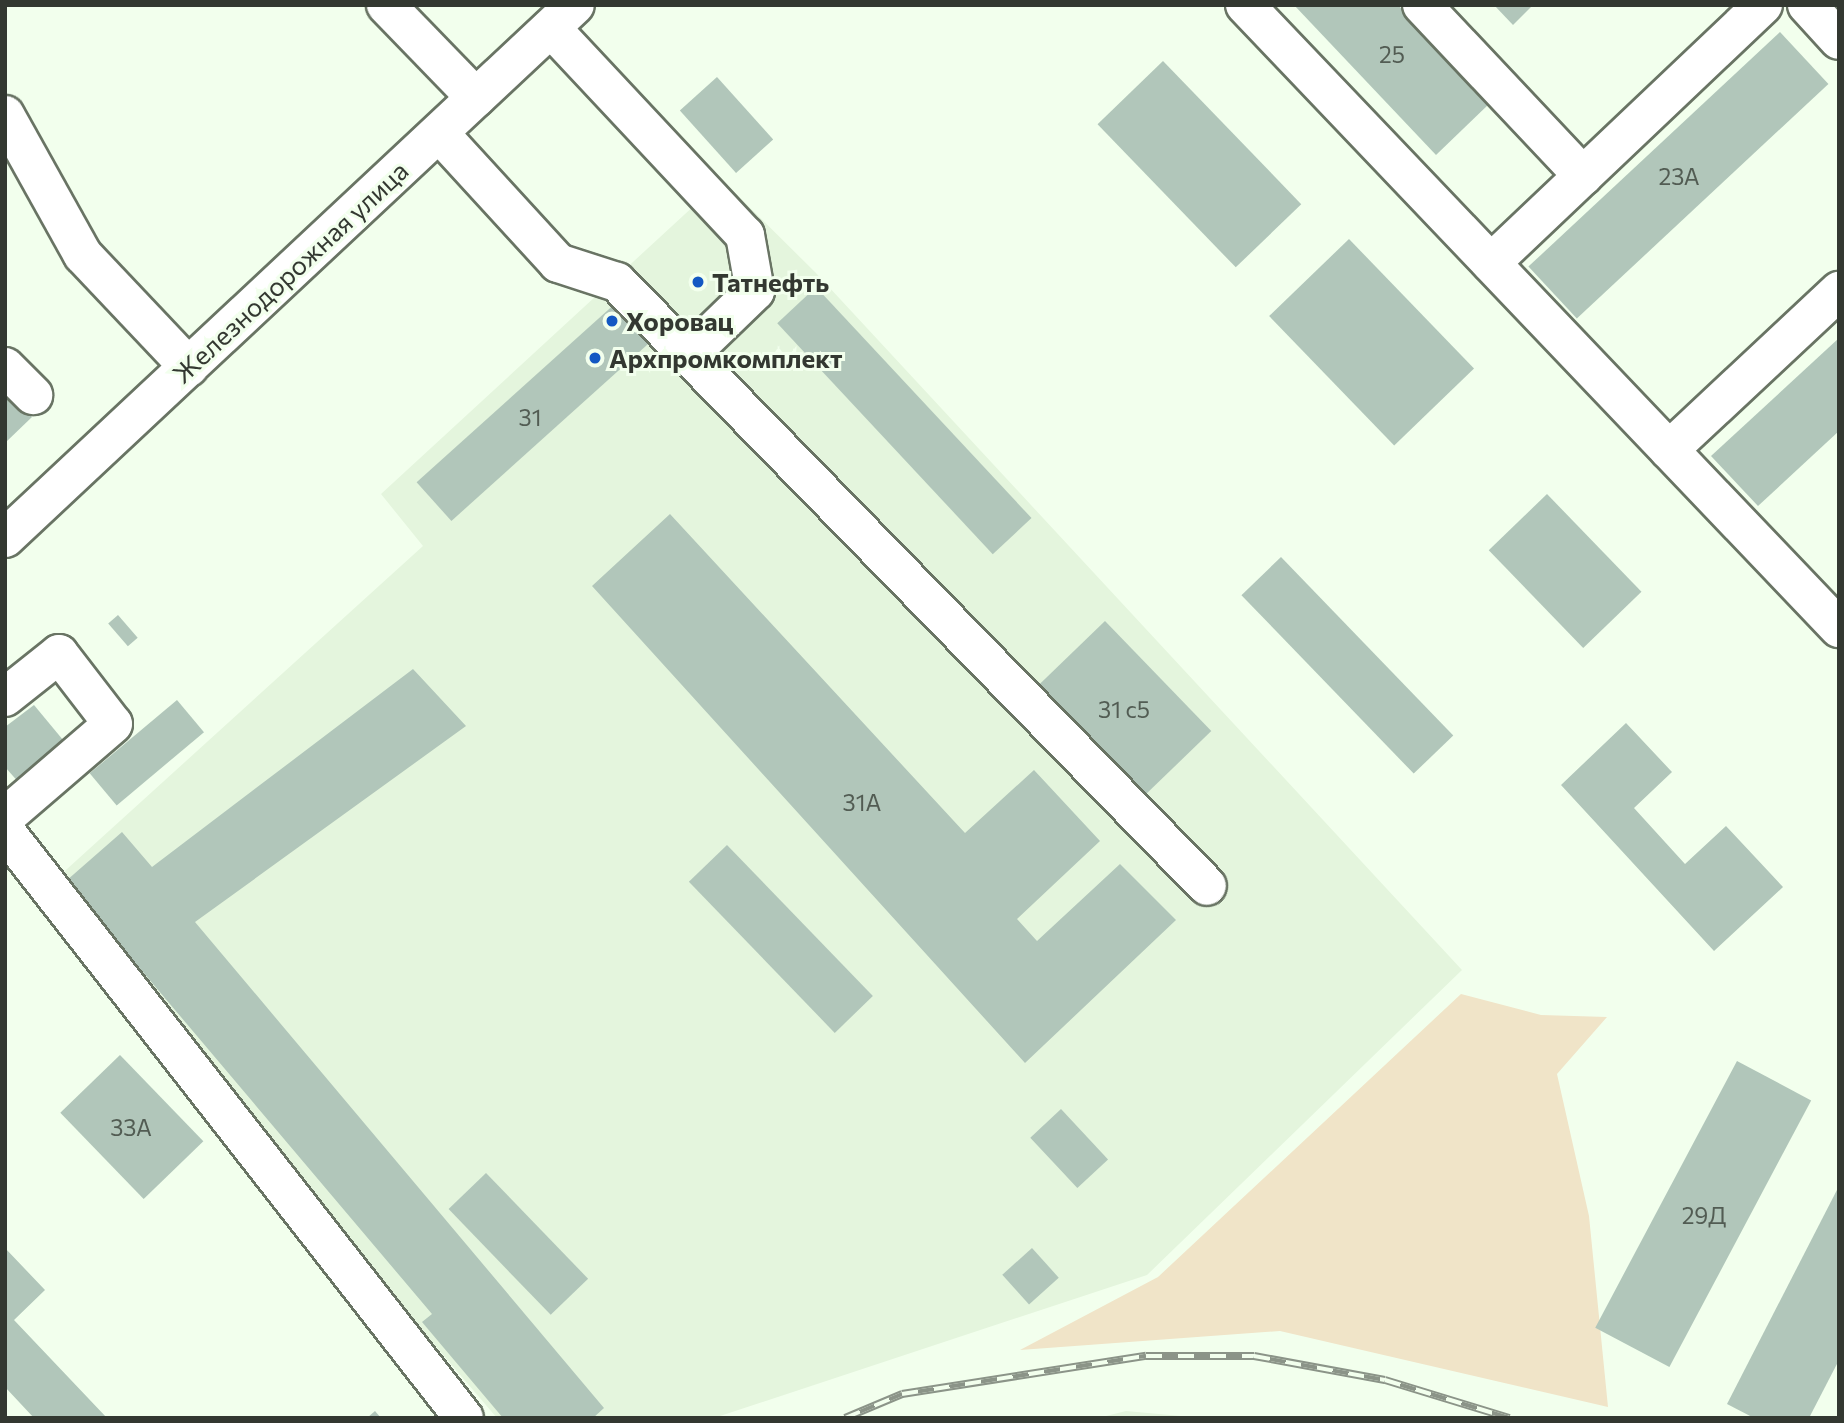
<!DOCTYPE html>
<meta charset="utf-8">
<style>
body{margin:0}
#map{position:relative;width:1844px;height:1423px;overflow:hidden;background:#f2ffed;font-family:Commissioner,sans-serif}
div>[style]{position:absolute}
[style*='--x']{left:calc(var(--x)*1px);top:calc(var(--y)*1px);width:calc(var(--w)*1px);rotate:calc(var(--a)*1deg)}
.built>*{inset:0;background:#e4f5dd}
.green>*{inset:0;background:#f0e4c8}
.building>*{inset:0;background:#b1c6ba;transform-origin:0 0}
.roads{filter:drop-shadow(2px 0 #697464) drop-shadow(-2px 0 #697464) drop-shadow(0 2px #697464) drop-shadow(0 -2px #697464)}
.minor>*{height:38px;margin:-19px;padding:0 19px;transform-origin:19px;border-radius:19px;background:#fff}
.major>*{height:38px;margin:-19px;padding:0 19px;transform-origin:19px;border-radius:19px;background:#fff}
.rail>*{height:8px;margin-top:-4px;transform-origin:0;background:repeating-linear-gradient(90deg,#f2ffed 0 16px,#8b9488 0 32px);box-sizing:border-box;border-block:2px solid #8b9488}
.dots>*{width:19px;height:19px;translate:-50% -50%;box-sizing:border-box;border:4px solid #f2ffed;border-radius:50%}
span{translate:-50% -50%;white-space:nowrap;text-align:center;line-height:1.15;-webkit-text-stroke:6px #f2ffed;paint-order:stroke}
.number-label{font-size:23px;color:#525c53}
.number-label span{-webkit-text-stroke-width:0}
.street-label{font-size:26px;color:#333831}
.poi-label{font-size:26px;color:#333831;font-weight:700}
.left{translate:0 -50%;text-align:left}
.frame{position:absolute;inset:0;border:7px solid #333831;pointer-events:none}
</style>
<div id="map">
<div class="built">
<div style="clip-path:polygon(722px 180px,815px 272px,1462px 970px,1147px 1275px,714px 1418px,497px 1418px,45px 889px,423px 546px,381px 494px)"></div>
<div style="clip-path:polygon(1126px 1411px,1203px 1418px,1098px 1418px)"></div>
</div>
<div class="green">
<div style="clip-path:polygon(1461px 994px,1541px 1015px,1607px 1017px,1557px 1074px,1589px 1216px,1608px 1407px,1280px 1331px,1020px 1350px,1158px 1277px)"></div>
</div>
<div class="building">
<div style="clip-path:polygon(1294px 5px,1398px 5px,1490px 103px,1436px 155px)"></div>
<div style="clip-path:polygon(1494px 5px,1533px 5px,1513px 25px)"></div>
<div style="left:1780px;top:32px;width:71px;height:344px;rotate:47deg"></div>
<div style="left:1163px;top:61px;width:199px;height:91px;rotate:46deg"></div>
<div style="left:717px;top:77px;width:84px;height:50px;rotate:48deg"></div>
<div style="left:1349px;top:239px;width:180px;height:111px;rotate:46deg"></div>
<div style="left:816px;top:287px;width:316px;height:53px;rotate:47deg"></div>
<div style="left:618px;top:301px;width:52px;height:271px;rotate:48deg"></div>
<div style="clip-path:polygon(1839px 338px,1839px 431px,1758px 506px,1711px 456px)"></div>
<div style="clip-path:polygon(5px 390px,32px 417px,5px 443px)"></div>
<div style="left:1547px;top:494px;width:136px;height:81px;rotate:46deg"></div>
<div style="clip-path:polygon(670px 514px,965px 833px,1034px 770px,1100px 841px,1017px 919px,1037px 941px,1120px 864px,1176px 920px,1025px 1063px,592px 586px)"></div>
<div style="left:1281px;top:557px;width:248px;height:55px;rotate:46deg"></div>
<div style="left:118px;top:615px;width:30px;height:13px;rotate:49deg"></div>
<div style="left:1105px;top:621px;width:153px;height:95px;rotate:46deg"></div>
<div style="clip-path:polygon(413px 669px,466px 726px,195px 922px,604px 1408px,593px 1418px,503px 1418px,422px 1322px,432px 1314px,66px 881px,122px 832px,152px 867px)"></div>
<div style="left:177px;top:700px;width:42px;height:114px;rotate:50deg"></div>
<div style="clip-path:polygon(34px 705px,68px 746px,21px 785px,5px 767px,5px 727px)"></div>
<div style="clip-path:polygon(1626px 723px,1672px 772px,1634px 808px,1685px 864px,1726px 826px,1783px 887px,1714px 951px,1561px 785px)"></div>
<div style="left:727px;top:845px;width:210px;height:53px;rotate:46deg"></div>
<div style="left:120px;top:1055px;width:120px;height:83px;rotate:46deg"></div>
<div style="left:1737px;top:1061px;width:84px;height:302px;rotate:28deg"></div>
<div style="left:1061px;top:1109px;width:69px;height:42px;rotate:47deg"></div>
<div style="left:486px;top:1173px;width:147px;height:52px;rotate:46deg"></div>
<div style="clip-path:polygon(1839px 1186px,1839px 1360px,1809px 1418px,1754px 1418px,1727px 1404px)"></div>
<div style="clip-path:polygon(5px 1248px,45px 1290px,14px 1320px,107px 1418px,34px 1418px,5px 1387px)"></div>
<div style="left:1032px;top:1248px;width:40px;height:40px;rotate:48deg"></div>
<div style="clip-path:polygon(375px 1411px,381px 1418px,367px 1418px)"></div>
</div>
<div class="roads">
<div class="minor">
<div style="--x:386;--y:5;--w:129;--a:45.9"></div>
<div style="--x:1245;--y:5;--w:861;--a:46.37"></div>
<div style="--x:1422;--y:5;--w:235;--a:46.7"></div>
<div style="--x:1807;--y:5;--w:47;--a:47.6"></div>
<div style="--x:551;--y:28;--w:284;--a:46.9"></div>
<div style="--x:745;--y:235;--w:57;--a:79.9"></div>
<div style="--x:755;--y:291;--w:93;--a:135.9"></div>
<div style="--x:5;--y:115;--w:160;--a:60.9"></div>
<div style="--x:83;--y:255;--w:154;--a:46.6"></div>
<div style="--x:439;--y:133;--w:176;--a:47.5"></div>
<div style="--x:558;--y:263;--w:62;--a:17.9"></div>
<div style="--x:617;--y:282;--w:844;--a:45.67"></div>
<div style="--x:1491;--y:263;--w:375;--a:-43.5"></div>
<div style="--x:5;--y:367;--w:40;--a:45"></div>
<div style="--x:1669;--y:450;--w:233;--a:-43.1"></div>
<div style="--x:5;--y:697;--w:69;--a:-38.5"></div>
<div style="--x:59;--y:654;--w:88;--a:52.4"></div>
<div style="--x:113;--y:724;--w:143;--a:139.3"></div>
<div style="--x:5;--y:831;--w:745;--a:51.98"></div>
</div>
<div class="major">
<div style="--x:5;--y:538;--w:780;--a:-43.08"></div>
</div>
</div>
<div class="rail">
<div style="--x:845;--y:1418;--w:62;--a:-22.8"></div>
<div style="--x:902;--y:1394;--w:247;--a:-8.9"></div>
<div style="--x:1146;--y:1356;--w:108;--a:0"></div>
<div style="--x:1254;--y:1356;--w:133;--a:10.4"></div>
<div style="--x:1385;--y:1380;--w:130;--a:17"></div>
</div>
<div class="dots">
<div style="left:698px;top:282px;background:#1358c3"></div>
<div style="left:612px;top:321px;background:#1358c3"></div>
<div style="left:595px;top:358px;background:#1358c3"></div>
</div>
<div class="number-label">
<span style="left:1392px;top:54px">25</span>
<span style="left:1679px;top:176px">23А</span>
<span style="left:530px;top:417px">31</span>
<span style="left:1124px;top:709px">31 с5</span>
<span style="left:862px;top:802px">31А</span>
<span style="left:131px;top:1127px">33А</span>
<span style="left:1704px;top:1215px">29Д</span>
</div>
<div class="street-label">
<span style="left:290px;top:272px;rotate:-43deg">Железнодорожная улица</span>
</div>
<div class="poi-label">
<span class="left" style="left:712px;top:282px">Татнефть</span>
<span class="left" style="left:626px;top:321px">Хоровац</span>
<span class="left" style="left:609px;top:358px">Архпромкомплект</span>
</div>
<div class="frame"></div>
</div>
